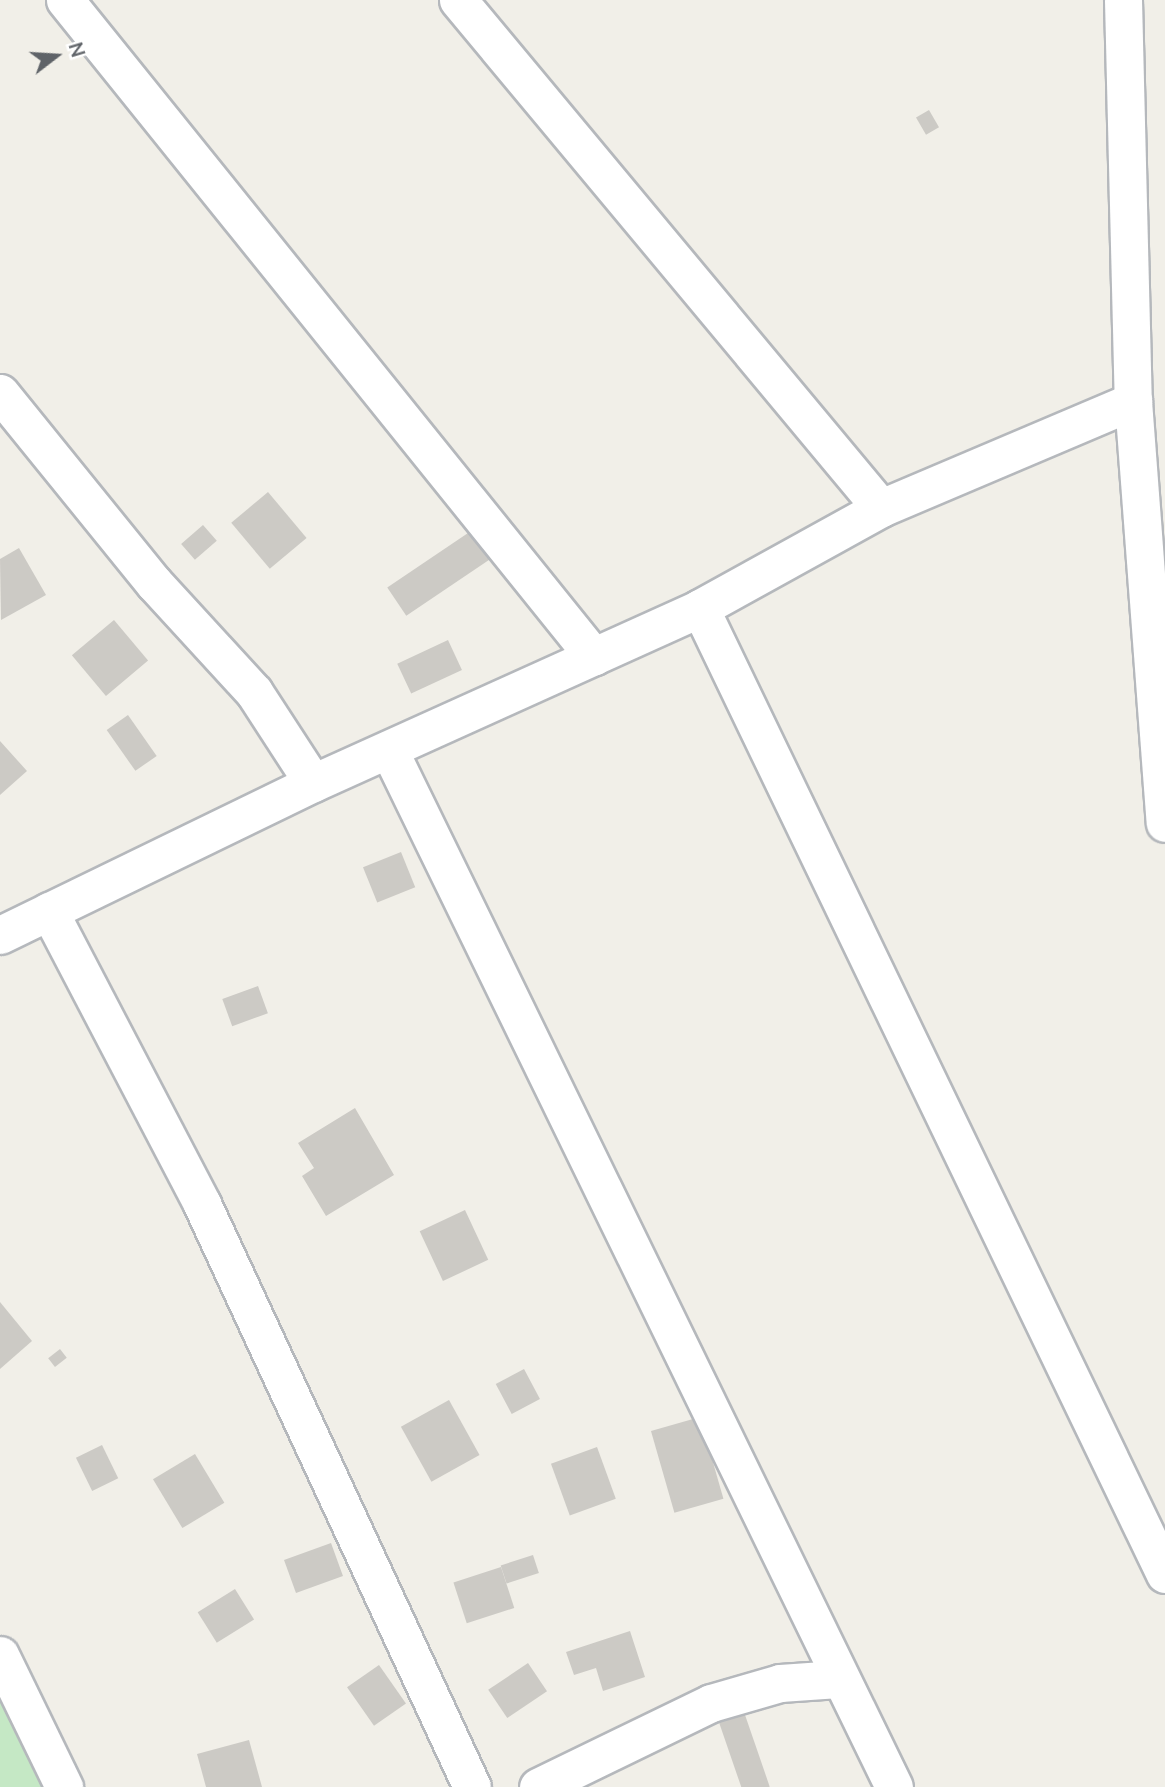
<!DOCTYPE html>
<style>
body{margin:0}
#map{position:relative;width:1165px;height:1787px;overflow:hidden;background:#f1efe8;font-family:"Nunito Sans",sans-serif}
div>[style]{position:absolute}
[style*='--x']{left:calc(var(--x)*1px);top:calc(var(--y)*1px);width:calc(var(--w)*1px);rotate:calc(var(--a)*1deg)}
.green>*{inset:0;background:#c5e8c5}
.building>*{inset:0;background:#cccac5;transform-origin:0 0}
.roads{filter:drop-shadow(2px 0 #b5b8bc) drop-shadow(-2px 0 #b5b8bc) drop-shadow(0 2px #b5b8bc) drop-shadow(0 -2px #b5b8bc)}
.minor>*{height:37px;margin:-18.5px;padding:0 18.5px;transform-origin:18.5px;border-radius:18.5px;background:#fff}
span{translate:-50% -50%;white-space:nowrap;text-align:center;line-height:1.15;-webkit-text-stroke:6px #fff;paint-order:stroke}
.north{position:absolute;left:21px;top:21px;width:70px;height:70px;-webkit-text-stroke:5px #fff;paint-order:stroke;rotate:73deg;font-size:19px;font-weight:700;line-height:28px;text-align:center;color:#5f6368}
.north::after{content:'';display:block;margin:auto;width:24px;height:32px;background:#5f6368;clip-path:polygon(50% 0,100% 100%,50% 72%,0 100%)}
</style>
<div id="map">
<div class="green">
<div style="clip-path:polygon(0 1678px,51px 1787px,0 1787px)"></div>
</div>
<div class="building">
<div style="left:929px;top:110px;width:20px;height:15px;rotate:60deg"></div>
<div style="left:268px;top:492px;width:60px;height:48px;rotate:50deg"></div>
<div style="left:203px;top:525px;width:21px;height:29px;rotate:49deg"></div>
<div style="left:471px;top:531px;width:34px;height:101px;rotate:56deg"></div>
<div style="clip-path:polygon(19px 548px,46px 595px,1px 620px,0 559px)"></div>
<div style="left:114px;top:620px;width:53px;height:55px;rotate:50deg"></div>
<div style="left:448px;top:640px;width:33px;height:56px;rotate:65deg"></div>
<div style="left:128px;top:715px;width:50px;height:26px;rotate:55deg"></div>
<div style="clip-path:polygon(0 741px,27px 771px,0 795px)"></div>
<div style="left:401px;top:852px;width:38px;height:41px;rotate:68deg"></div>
<div style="left:258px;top:986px;width:29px;height:38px;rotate:70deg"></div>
<div style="clip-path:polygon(355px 1108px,394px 1175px,326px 1216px,302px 1176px,314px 1168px,298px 1143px)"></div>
<div style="left:465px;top:1210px;width:55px;height:50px;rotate:65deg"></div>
<div style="clip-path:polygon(0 1302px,32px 1341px,0 1369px)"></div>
<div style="left:60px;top:1349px;width:11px;height:15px;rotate:52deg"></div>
<div style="left:524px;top:1369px;width:34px;height:32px;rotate:62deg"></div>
<div style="left:449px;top:1400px;width:63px;height:55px;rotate:61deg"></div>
<div style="left:700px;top:1417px;width:85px;height:51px;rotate:74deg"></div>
<div style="left:102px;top:1445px;width:37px;height:29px;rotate:64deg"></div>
<div style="left:597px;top:1447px;width:55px;height:49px;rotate:70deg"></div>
<div style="left:195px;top:1454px;width:57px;height:49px;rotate:59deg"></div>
<div style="left:331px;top:1543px;width:35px;height:50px;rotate:70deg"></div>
<div style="left:533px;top:1555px;width:19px;height:34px;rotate:72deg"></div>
<div style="left:501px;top:1567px;width:43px;height:50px;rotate:72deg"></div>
<div style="left:235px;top:1589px;width:36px;height:44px;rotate:58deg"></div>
<div style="clip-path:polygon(630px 1631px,645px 1677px,603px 1691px,596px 1668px,574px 1675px,566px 1652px)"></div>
<div style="left:528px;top:1663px;width:34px;height:48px;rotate:56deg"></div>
<div style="left:379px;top:1665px;width:47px;height:39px;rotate:55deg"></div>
<div style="left:744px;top:1712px;width:79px;height:27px;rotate:71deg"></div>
<div style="clip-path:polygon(249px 1740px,262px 1787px,206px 1787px,197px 1754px)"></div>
</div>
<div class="roads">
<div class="minor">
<div style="--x:65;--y:0;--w:843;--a:51.16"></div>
<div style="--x:458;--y:0;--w:661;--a:50.22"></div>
<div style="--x:1123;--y:0;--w:401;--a:88.6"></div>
<div style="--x:1133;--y:401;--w:423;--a:85.7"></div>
<div style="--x:0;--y:393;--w:245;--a:51"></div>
<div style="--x:154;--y:583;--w:148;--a:47.5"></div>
<div style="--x:254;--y:692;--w:108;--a:57"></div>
<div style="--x:700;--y:608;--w:1072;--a:64.3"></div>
<div style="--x:389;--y:750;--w:1153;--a:64.03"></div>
<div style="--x:49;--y:911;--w:331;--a:62.4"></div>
<div style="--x:202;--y:1204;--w:642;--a:65.15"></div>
<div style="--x:0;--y:935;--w:348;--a:-25.9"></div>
<div style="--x:313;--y:783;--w:425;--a:-24.3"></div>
<div style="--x:700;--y:608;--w:207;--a:-28.9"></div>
<div style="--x:881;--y:508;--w:274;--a:-23"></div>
<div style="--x:0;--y:1655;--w:147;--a:64.1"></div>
<div style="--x:538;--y:1787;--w:192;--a:-25.9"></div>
<div style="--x:711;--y:1703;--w:72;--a:-16.2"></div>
<div style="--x:780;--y:1683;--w:58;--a:-3.9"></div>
</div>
</div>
<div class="north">N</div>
</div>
